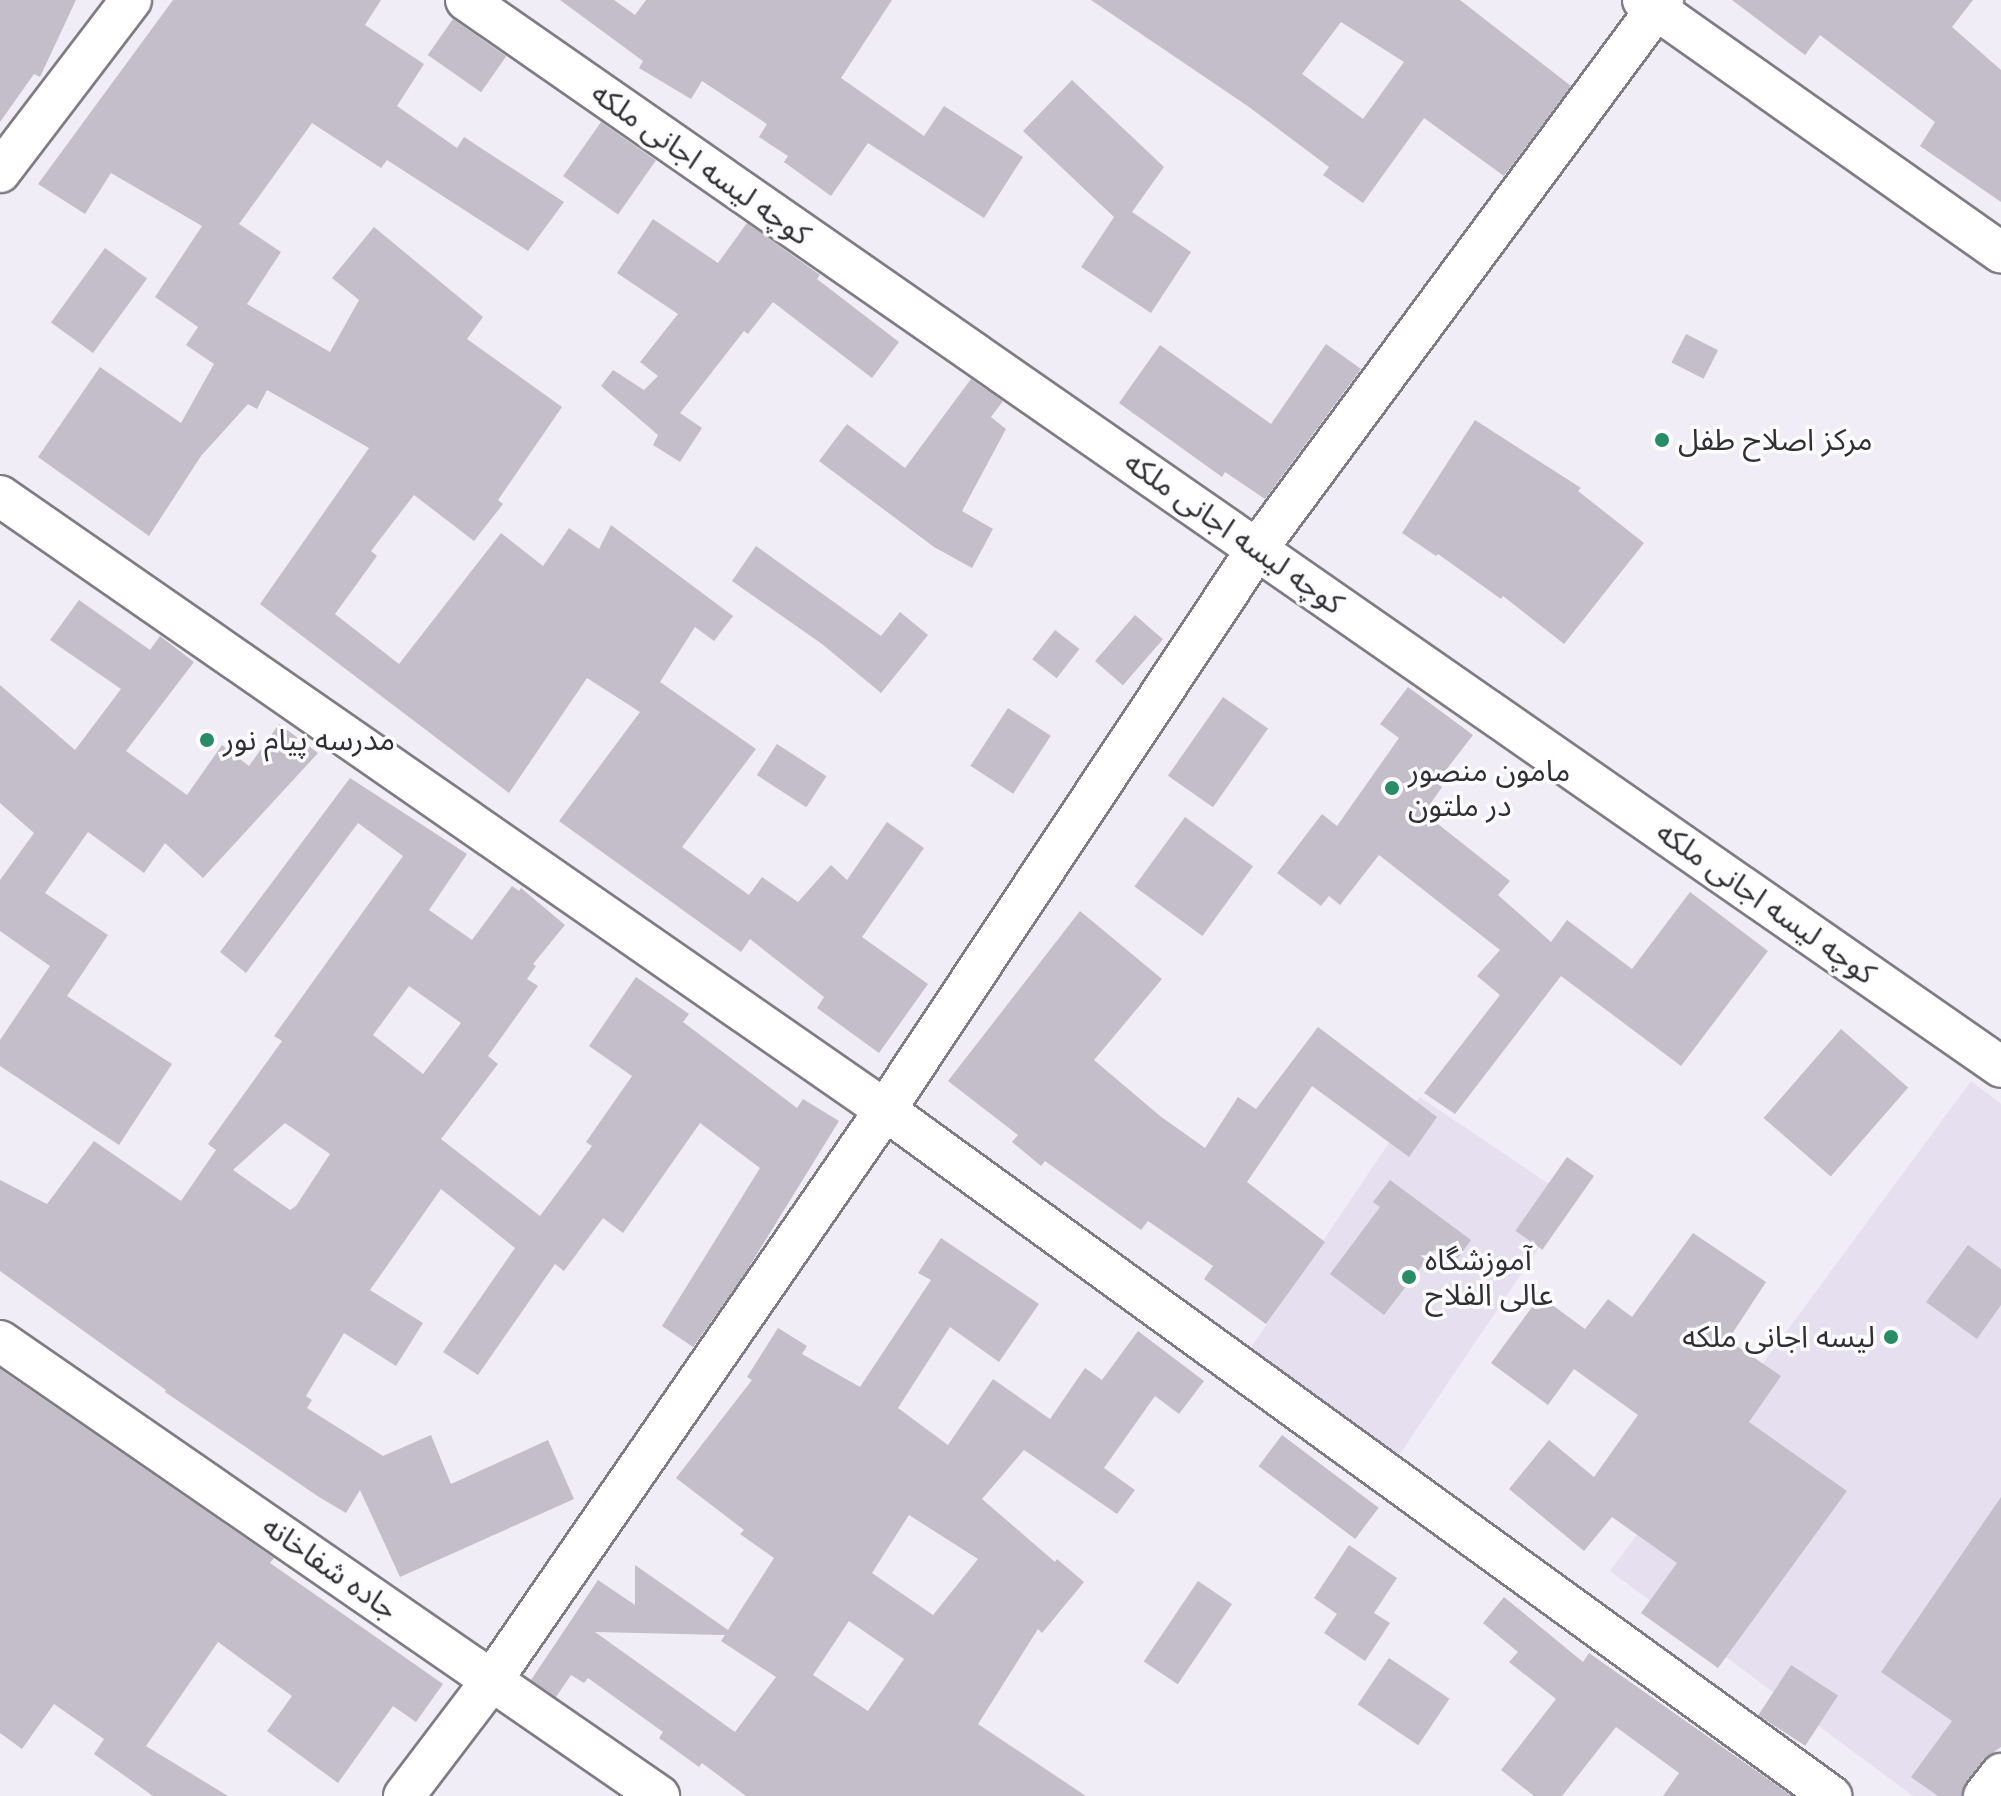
<!DOCTYPE html>
<meta charset="utf-8">
<style>
body{margin:0}
#map{position:relative;width:2001px;height:1796px;overflow:hidden;background:#f1edf7;font-family:"Space Grotesk","Noto Sans Arabic",sans-serif}
div>[style]{position:absolute}
[style*='--x']{left:calc(var(--x)*1px);top:calc(var(--y)*1px);width:calc(var(--w)*1px);rotate:calc(var(--a)*1deg)}
.built>*{inset:0;background:#e6dff0;transform-origin:0 0}
.building>*{inset:0;background:#c3bec9;transform-origin:0 0}
.roads{filter:drop-shadow(2px 0 #807c85) drop-shadow(-2px 0 #807c85) drop-shadow(0 2px #807c85) drop-shadow(0 -2px #807c85)}
.minor>*{height:40px;margin:-20px;padding:0 20px;transform-origin:20px;border-radius:20px;background:#fff}
.dots>*{width:22px;height:22px;translate:-50% -50%;box-sizing:border-box;border:4px solid #fdfcfe;border-radius:50%}
span{translate:-50% -50%;white-space:nowrap;text-align:center;line-height:1.15;-webkit-text-stroke:7px #fdfcfe;paint-order:stroke}
.street-label{font-size:30px;color:#302f33}
.poi-label{font-size:30px;color:#302f33}
.left{translate:0 -50%;text-align:left}
.right{translate:-100% -50%;text-align:right}
</style>
<div id="map">
<div class="built">
<div style="clip-path:polygon(1971px 1081px,2001px 1104px,2001px 1726px,1949px 1796px,1913px 1796px,1610px 1571px)"></div>
<div style="left:1420px;top:1097px;width:183px;height:310px;rotate:34deg"></div>
</div>
<div class="building">
<div style="clip-path:polygon(0 0,76px 0,40px 77px,34px 74px,0 122px)"></div>
<div style="clip-path:polygon(173px 0,381px 0,365px 25px,424px 64px,397px 106px,457px 148px,464px 137px,564px 202px,528px 251px,387px 160px,381px 168px,312px 123px,239px 224px,281px 252px,247px 304px,330px 352px,359px 300px,332px 278px,374px 227px,483px 317px,467px 339px,562px 407px,498px 500px,503px 504px,474px 541px,414px 495px,371px 551px,377px 556px,335px 614px,399px 664px,501px 533px,543px 566px,569px 528px,599px 549px,611px 525px,733px 616px,714px 641px,695px 627px,660px 682px,756px 749px,682px 847px,749px 895px,762px 877px,798px 902px,831px 865px,847px 880px,887px 822px,924px 848px,862px 937px,928px 984px,879px 1053px,817px 1008px,824px 997px,750px 939px,741px 952px,559px 821px,640px 712px,587px 678px,509px 793px,260px 604px,369px 448px,267px 390px,257px 409px,248px 404px,201px 456px,149px 536px,38px 457px,100px 367px,181px 423px,214px 364px,186px 345px,198px 327px,155px 297px,202px 226px,111px 173px,85px 214px,38px 184px)"></div>
<div style="clip-path:polygon(560px 0,614px 0,635px 15px,646px 0,892px 0,841px 78px,924px 136px,944px 106px,1023px 157px,984px 218px,868px 143px,831px 196px,784px 162px,788px 156px,759px 137px,767px 124px,702px 81px,691px 99px,639px 68px,643px 61px)"></div>
<div style="clip-path:polygon(evenodd,1091px 0,1460px 0,1571px 86px,1504px 176px,1424px 118px,1363px 203px,1323px 175px,1329px 167px,1249px 107px,1091px 0,1341px 22px,1404px 62px,1363px 119px,1302px 74px,1341px 22px)"></div>
<div style="clip-path:polygon(1732px 0,1973px 0,1952px 27px,2001px 70px,2001px 202px,1920px 146px,1935px 122px,1820px 35px,1805px 55px)"></div>
<div style="left:453px;top:19px;width:65px;height:44px;rotate:35deg"></div>
<div style="clip-path:polygon(1072px 80px,1164px 167px,1132px 212px,1191px 252px,1151px 313px,1081px 267px,1114px 217px,1023px 131px)"></div>
<div style="left:601px;top:122px;width:67px;height:66px;rotate:35deg"></div>
<div style="clip-path:polygon(653px 219px,718px 263px,747px 223px,820px 275px,817px 279px,899px 342px,872px 378px,773px 302px,748px 334px,744px 331px,680px 413px,702px 428px,680px 462px,653px 445px,658px 435px,601px 386px,613px 370px,644px 390px,658px 376px,640px 362px,678px 314px,617px 273px)"></div>
<div style="left:105px;top:248px;width:52px;height:92px;rotate:36deg"></div>
<div style="left:1686px;top:334px;width:36px;height:32px;rotate:27deg"></div>
<div style="clip-path:polygon(1326px 344px,1361px 369px,1265px 499px,1225px 472px,1222px 477px,1119px 403px,1160px 345px,1271px 424px)"></div>
<div style="clip-path:polygon(971px 379px,1003px 401px,991px 417px,1006px 429px,962px 511px,993px 529px,972px 568px,934px 547px,819px 461px,847px 424px,905px 468px)"></div>
<div style="clip-path:polygon(1475px 420px,1581px 488px,1578px 491px,1644px 543px,1564px 644px,1503px 596px,1501px 599px,1438px 554px,1436px 556px,1402px 533px)"></div>
<div style="clip-path:polygon(756px 546px,881px 636px,900px 612px,928px 635px,881px 693px,822px 644px,732px 581px)"></div>
<div style="clip-path:polygon(79px 600px,150px 650px,160px 636px,194px 662px,126px 751px,187px 795px,222px 745px,249px 766px,279px 724px,318px 753px,203px 878px,165px 843px,144px 873px,88px 832px,45px 893px,108px 935px,67px 996px,172px 1064px,119px 1145px,0 1066px,0 1040px,50px 966px,0 931px,0 880px,34px 833px,0 803px,0 685px,75px 750px,121px 689px,50px 640px)"></div>
<div style="left:1135px;top:615px;width:37px;height:61px;rotate:41deg"></div>
<div style="left:1055px;top:630px;width:31px;height:37px;rotate:38deg"></div>
<div style="clip-path:polygon(1408px 687px,1473px 735px,1436px 783px,1442px 787px,1424px 813px,1510px 881px,1498px 895px,1551px 942px,1567px 920px,1632px 969px,1690px 892px,1768px 951px,1681px 1066px,1561px 976px,1455px 1114px,1424px 1093px,1500px 995px,1477px 976px,1500px 950px,1379px 855px,1340px 905px,1329px 896px,1321px 906px,1277px 873px,1322px 814px,1337px 826px,1399px 738px,1380px 724px)"></div>
<div style="left:1223px;top:697px;width:55px;height:96px;rotate:35deg"></div>
<div style="left:1008px;top:708px;width:51px;height:69px;rotate:33deg"></div>
<div style="left:777px;top:744px;width:59px;height:37px;rotate:33deg"></div>
<div style="clip-path:polygon(evenodd,350px 778px,467px 854px,429px 910px,472px 940px,512px 886px,519px 891px,521px 888px,565px 925px,533px 964px,536px 966px,527px 979px,538px 986px,488px 1056px,498px 1064px,441px 1139px,540px 1216px,592px 1146px,586px 1142px,632px 1076px,589px 1046px,636px 977px,689px 1014px,683px 1022px,797px 1108px,803px 1099px,839px 1121px,744px 1275px,693px 1347px,662px 1326px,760px 1168px,700px 1123px,623px 1233px,603px 1218px,564px 1271px,555px 1264px,478px 1375px,443px 1352px,515px 1248px,441px 1189px,370px 1290px,423px 1323px,396px 1366px,344px 1333px,306px 1396px,312px 1400px,307px 1408px,383px 1456px,431px 1435px,451px 1484px,548px 1440px,574px 1499px,400px 1577px,360px 1490px,346px 1513px,319px 1497px,165px 1392px,166px 1390px,0 1271px,0 1180px,47px 1204px,94px 1141px,181px 1201px,216px 1150px,208px 1144px,282px 1041px,274px 1036px,403px 856px,358px 823px,246px 973px,220px 952px,350px 778px,409px 986px,461px 1023px,423px 1074px,373px 1035px,409px 986px,350px 778px,285px 1123px,330px 1154px,296px 1206px,290px 1210px,233px 1170px,285px 1123px)"></div>
<div style="left:1185px;top:817px;width:84px;height:86px;rotate:36deg"></div>
<div style="clip-path:polygon(1080px 911px,1162px 979px,1094px 1060px,1160px 1116px,1205px 1148px,1238px 1097px,1256px 1109px,1318px 1027px,1437px 1117px,1409px 1157px,1312px 1086px,1247px 1182px,1325px 1242px,1266px 1324px,1204px 1279px,1213px 1266px,1148px 1221px,1141px 1230px,1045px 1161px,1041px 1166px,1012px 1142px,1018px 1135px,948px 1081px)"></div>
<div style="left:1841px;top:1029px;width:89px;height:118px;rotate:41deg"></div>
<div style="left:1567px;top:1157px;width:33px;height:90px;rotate:35deg"></div>
<div style="clip-path:polygon(1390px 1180px,1471px 1240px,1453px 1265px,1434px 1250px,1384px 1315px,1330px 1274px,1380px 1207px,1373px 1202px)"></div>
<div style="clip-path:polygon(1693px 1233px,1766px 1282px,1728px 1340px,1781px 1376px,1749px 1422px,1847px 1491px,1718px 1668px,1641px 1613px,1677px 1563px,1612px 1517px,1584px 1551px,1509px 1489px,1549px 1440px,1594px 1477px,1638px 1415px,1574px 1369px,1548px 1405px,1491px 1363px,1540px 1296px,1585px 1329px,1608px 1299px,1632px 1317px)"></div>
<div style="clip-path:polygon(evenodd,941px 1238px,1039px 1304px,999px 1362px,950px 1327px,898px 1408px,948px 1445px,993px 1379px,1050px 1419px,1085px 1368px,1102px 1380px,1138px 1331px,1204px 1381px,1179px 1414px,1155px 1396px,1104px 1468px,1135px 1490px,1117px 1514px,1024px 1450px,982px 1499px,1055px 1562px,1057px 1559px,1084px 1582px,1042px 1633px,1038px 1629px,978px 1724px,1086px 1796px,746px 1796px,702px 1763px,699px 1767px,659px 1738px,663px 1732px,588px 1678px,584px 1683px,571px 1675px,556px 1697px,531px 1680px,598px 1580px,635px 1605px,635px 1565px,728px 1630px,774px 1558px,740px 1534px,744px 1530px,676px 1478px,752px 1380px,747px 1377px,778px 1328px,807px 1346px,802px 1354px,860px 1387px,931px 1280px,918px 1273px,941px 1238px,909px 1515px,978px 1559px,933px 1615px,872px 1573px,909px 1515px,941px 1238px,849px 1621px,904px 1659px,868px 1711px,813px 1675px,849px 1621px,941px 1238px,595px 1632px,725px 1635px,721px 1641px,776px 1677px,735px 1732px,595px 1632px)"></div>
<div style="clip-path:polygon(1968px 1245px,2001px 1269px,2001px 1305px,1977px 1339px,1926px 1302px)"></div>
<div style="clip-path:polygon(0 1369px,274px 1558px,270px 1563px,443px 1684px,416px 1722px,393px 1706px,338px 1783px,267px 1731px,292px 1696px,218px 1642px,146px 1746px,228px 1796px,153px 1796px,94px 1754px,104px 1739px,54px 1704px,22px 1749px,0 1733px)"></div>
<div style="left:1282px;top:1435px;width:121px;height:39px;rotate:37deg"></div>
<div style="clip-path:polygon(2001px 1497px,2001px 1747px,1983px 1760px,1966px 1782px,1962px 1796px,1938px 1796px,1911px 1777px,1952px 1721px,1881px 1672px)"></div>
<div style="clip-path:polygon(1349px 1545px,1397px 1578px,1374px 1613px,1390px 1623px,1365px 1661px,1324px 1633px,1337px 1614px,1314px 1598px)"></div>
<div style="left:1198px;top:1581px;width:41px;height:97px;rotate:34deg"></div>
<div style="clip-path:polygon(1504px 1597px,1583px 1662px,1589px 1653px,1792px 1796px,1663px 1796px,1679px 1773px,1616px 1727px,1562px 1796px,1534px 1796px,1501px 1770px,1556px 1699px,1509px 1662px,1518px 1652px,1483px 1623px)"></div>
<div style="left:1389px;top:1658px;width:73px;height:56px;rotate:34deg"></div>
<div style="left:1791px;top:1665px;width:56px;height:60px;rotate:33deg"></div>
</div>
<div class="roads">
<div class="minor">
<div style="--x:466;--y:0;--w:1869;--a:34.8"></div>
<div style="--x:1643;--y:0;--w:438;--a:35.2"></div>
<div style="--x:0;--y:172;--w:216;--a:-52.7"></div>
<div style="--x:0;--y:496;--w:1077;--a:34.75"></div>
<div style="--x:885;--y:1110;--w:1169;--a:35.95"></div>
<div style="--x:0;--y:1341;--w:801;--a:34.62"></div>
<div style="--x:404;--y:1796;--w:146;--a:-52.8"></div>
<div style="--x:492;--y:1680;--w:692;--a:-55.41"></div>
<div style="--x:885;--y:1110;--w:673;--a:-56.45"></div>
<div style="--x:1257;--y:549;--w:683;--a:-53.52"></div>
<div style="--x:1984;--y:1796;--w:28;--a:-52"></div>
</div>
</div>
<div class="dots">
<div style="left:1662px;top:440px;background:#288c66"></div>
<div style="left:207px;top:740px;background:#288c66"></div>
<div style="left:1392px;top:788px;background:#288c66"></div>
<div style="left:1409px;top:1277px;background:#288c66"></div>
<div style="left:1891px;top:1337px;background:#288c66"></div>
</div>
<div class="street-label">
<span style="left:701px;top:164px;rotate:35deg">کوچه لیسه اجانی ملکه</span>
<span style="left:1234px;top:533px;rotate:35deg">کوچه لیسه اجانی ملکه</span>
<span style="left:1766px;top:903px;rotate:35deg">کوچه لیسه اجانی ملکه</span>
<span style="left:330px;top:1568px;rotate:35deg">جاده شفاخانه</span>
</div>
<div class="poi-label">
<span class="left" style="left:1678px;top:440px">مرکز اصلاح طفل</span>
<span class="left" style="left:223px;top:740px">مدرسه پیام نور</span>
<span class="left" style="left:1408px;top:788px">مامون منصور<br>در ملتون</span>
<span class="left" style="left:1425px;top:1277px">آموزشگاه<br>عالی الفلاح</span>
<span class="right" style="left:1875px;top:1337px">لیسه اجانی ملکه</span>
</div>
</div>
